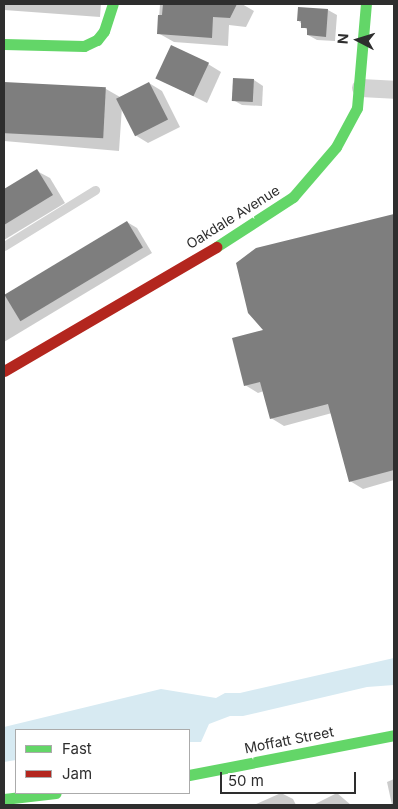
<!DOCTYPE html>
<style>
body{margin:0}
#map{position:relative;width:398px;height:809px;overflow:hidden;background:#fff;font-family:Inter,sans-serif}
div>[style]{position:absolute}
[style*='--x']{left:calc(var(--x)*1px);top:calc(var(--y)*1px);width:calc(var(--w)*1px);rotate:calc(var(--a)*1deg)}
.water>*{inset:0;background:#d7eaf2}
.shadow>*{inset:0;background:#0003}
.building>*{inset:0;background:#7e7e7e;transform-origin:0 0}
.lane>*{height:9px;margin:-4.5px;padding:0 4.5px;transform-origin:4.5px;border-radius:4.5px;background:#d3d3d3}
.street>*{height:18px;margin:-9px;padding:0 9px;transform-origin:9px;border-radius:9px;background:#d3d3d3}
.fast>*{height:11px;margin:-5.5px;padding:0 5.5px;transform-origin:5.5px;border-radius:5.5px;background:#63d668}
.jam>*{height:11px;margin:-5.5px;padding:0 5.5px;transform-origin:5.5px;border-radius:5.5px;background:#b3261e}
span{translate:-50% -50%;white-space:nowrap;text-align:center;line-height:1.15;-webkit-text-stroke:5px #fff;paint-order:stroke}
.street-label{font-size:14px;color:#2e2e2e}
.frame{position:absolute;inset:0;border:5px solid #2e2e2e;pointer-events:none}
.legend{position:absolute;left:15px;top:729px;width:175px;height:65px;box-sizing:border-box;background:#fff;border:1px solid #ababab;margin:0;padding:6px 9px;list-style:none;font-size:15px;color:#2e2e2e}
.legend li{display:flex;align-items:center;gap:10px;height:25px}
.legend b{width:25px;border:1px solid #ababab}
.north{position:absolute;left:333px;top:15px;width:50px;height:50px;-webkit-text-stroke:4px #fff;paint-order:stroke;rotate:275deg;font-size:14px;font-weight:700;line-height:20px;text-align:center;color:#2e2e2e}
.north::after{content:'';display:block;margin:auto;width:18px;height:22px;background:#2e2e2e;clip-path:polygon(50% 0,100% 100%,50% 72%,0 100%)}
.scale{position:absolute;left:220px;top:772px;width:136px;height:22px;box-sizing:border-box;border:2px solid #2e2e2e;border-top:0;padding-left:6px;font-size:15px;line-height:18px;white-space:nowrap;color:#2e2e2e;-webkit-text-stroke:4px #fff;paint-order:stroke}
</style>
<div id="map">
<div class="water">
<div style="clip-path:polygon(394px 658px,394px 685px,367px 687px,243px 716px,230px 716px,209px 724px,201px 742px,189px 742px,189px 730px,16px 730px,16px 760px,4px 762px,4px 727px,161px 689px,216px 698px,225px 693px,240px 693px)"></div>
</div>
<div class="shadow">
<div style="clip-path:polygon(4px 4px,101px 4px,100px 17px,4px 10px)"></div>
<div style="clip-path:polygon(160px 4px,242px 4px,254px 11px,246px 27px,229px 25px,228px 46px,174px 42px,158px 33px)"></div>
<div style="clip-path:polygon(328px 10px,337px 15px,335px 41px,317px 40px,308px 35px,308px 31px,298px 20px)"></div>
<div style="clip-path:polygon(208px 64px,221px 72px,207px 103px,157px 78px)"></div>
<div style="clip-path:polygon(254px 80px,263px 86px,262px 106px,242px 105px,233px 100px)"></div>
<div style="clip-path:polygon(149px 83px,162px 91px,180px 127px,148px 143px,135px 135px,122px 107px,119px 151px,4px 141px,4px 84px,106px 89px,120px 97px)"></div>
<div style="clip-path:polygon(37px 171px,50px 178px,65px 203px,4px 240px,4px 191px)"></div>
<div style="clip-path:polygon(394px 215px,394px 480px,363px 489px,350px 481px,332px 413px,284px 426px,271px 418px,264px 391px,258px 393px,245px 385px,266px 331px,257px 249px)"></div>
<div style="clip-path:polygon(127px 222px,137px 228px,152px 253px,4px 342px,4px 296px)"></div>
<div style="clip-path:polygon(394px 779px,394px 805px,392px 805px,387px 782px)"></div>
<div style="clip-path:polygon(281px 793px,293px 799px,296px 805px,254px 805px)"></div>
<div style="clip-path:polygon(337px 793px,351px 805px,313px 805px)"></div>
</div>
<div class="building">
<div style="clip-path:polygon(163px 4px,237px 4px,230px 18px,213px 17px,212px 38px,157px 34px,158px 15px,162px 15px)"></div>
<div style="clip-path:polygon(298px 7px,328px 9px,326px 37px,307px 35px,307px 28px,301px 28px,301px 21px,297px 21px)"></div>
<div style="left:171px;top:45px;width:42px;height:37px;rotate:25deg"></div>
<div style="left:233px;top:78px;width:21px;height:23px;rotate:3deg"></div>
<div style="left:4px;top:82px;width:102px;height:51px;rotate:3deg"></div>
<div style="left:149px;top:82px;width:42px;height:37px;rotate:63deg"></div>
<div style="clip-path:polygon(37px 169px,53px 195px,4px 225px,4px 189px)"></div>
<div style="clip-path:polygon(394px 214px,394px 470px,349px 482px,328px 404px,270px 419px,260px 382px,244px 386px,232px 338px,263px 330px,248px 313px,236px 263px,256px 248px)"></div>
<div style="left:127px;top:221px;width:31px;height:143px;rotate:59deg"></div>
</div>
<div class="lane">
<div style="--x:4;--y:246;--w:107;--a:-31.6"></div>
</div>
<div class="street">
<div style="--x:361;--y:88;--w:33;--a:3"></div>
</div>
<div class="fast">
<div style="--x:4;--y:44;--w:80;--a:1.4"></div>
<div style="--x:84;--y:46;--w:14;--a:-25"></div>
<div style="--x:97;--y:40;--w:11;--a:-52"></div>
<div style="--x:104;--y:31;--w:28;--a:-72"></div>
<div style="--x:216;--y:247;--w:92;--a:-33"></div>
<div style="--x:293;--y:197;--w:66;--a:-49.3"></div>
<div style="--x:336;--y:147;--w:44;--a:-61.7"></div>
<div style="--x:357;--y:108;--w:104;--a:-85.1"></div>
<div style="--x:189;--y:775;--w:209;--a:-11"></div>
<div style="--x:4;--y:799;--w:52;--a:-6.6"></div>
</div>
<div class="jam">
<div style="--x:4;--y:371;--w:246;--a:-30.3"></div>
</div>
<div class="street-label">
<span style="left:233px;top:217px;rotate:-32deg">Oakdale Avenue</span>
<span style="left:289px;top:740px;rotate:-11deg">Moffatt Street</span>
</div>
<div class="frame"></div>
<ul class="legend">
<li><b style="height:6px;background:#63d668"></b>Fast</li>
<li><b style="height:6px;background:#b3261e"></b>Jam</li>
</ul>
<div class="north">N</div>
<div class="scale">50 m</div>
</div>
